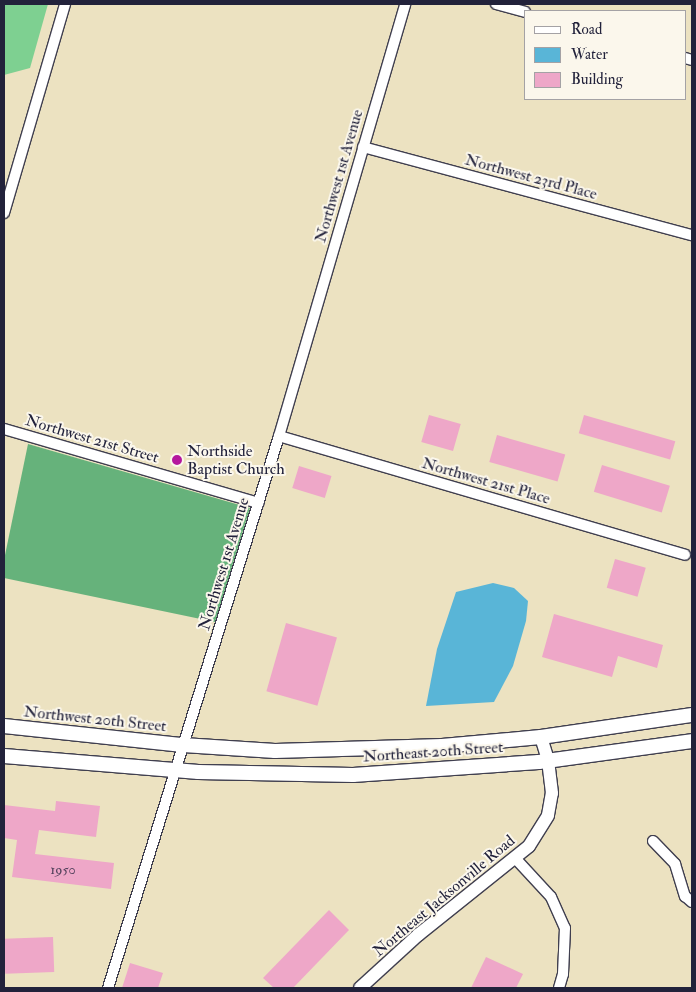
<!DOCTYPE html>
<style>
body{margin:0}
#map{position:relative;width:696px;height:992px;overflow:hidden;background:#ece2c1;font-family:"IM FELL Double Pica",serif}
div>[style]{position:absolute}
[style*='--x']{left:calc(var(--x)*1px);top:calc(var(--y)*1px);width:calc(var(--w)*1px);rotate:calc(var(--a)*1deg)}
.green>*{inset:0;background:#7ed091}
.forest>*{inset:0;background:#66b27b}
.water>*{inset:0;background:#59b5d7}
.building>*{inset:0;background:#eea7c8;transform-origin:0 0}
.roads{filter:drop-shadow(1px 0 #403f4f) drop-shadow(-1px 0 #403f4f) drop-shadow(0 1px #403f4f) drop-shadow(0 -1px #403f4f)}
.minor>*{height:10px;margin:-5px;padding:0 5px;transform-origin:5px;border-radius:5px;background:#fff}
.tertiary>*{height:12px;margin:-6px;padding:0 6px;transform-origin:6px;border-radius:6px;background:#fff}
.secondary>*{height:14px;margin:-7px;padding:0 7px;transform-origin:7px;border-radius:7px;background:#fff}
.dots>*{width:14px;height:14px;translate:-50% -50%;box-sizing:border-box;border:2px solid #fbf7ec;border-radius:50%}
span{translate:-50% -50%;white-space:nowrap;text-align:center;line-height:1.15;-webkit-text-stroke:4px #fbf7ec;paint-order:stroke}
.number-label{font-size:14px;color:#55435e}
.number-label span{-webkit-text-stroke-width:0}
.street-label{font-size:16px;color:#22223b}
.poi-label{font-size:16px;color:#22223b}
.left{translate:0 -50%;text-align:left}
.frame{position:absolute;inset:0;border:5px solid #22223b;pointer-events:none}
.legend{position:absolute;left:524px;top:10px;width:162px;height:90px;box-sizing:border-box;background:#fbf7ec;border:1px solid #a4a2a5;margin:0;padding:6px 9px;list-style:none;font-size:15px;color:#22223b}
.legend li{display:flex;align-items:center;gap:10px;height:25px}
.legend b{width:25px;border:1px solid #a4a2a5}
</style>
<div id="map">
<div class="green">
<div style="clip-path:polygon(4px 4px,48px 4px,30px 68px,4px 75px)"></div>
</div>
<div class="forest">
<div style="clip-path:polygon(28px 444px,250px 508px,215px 622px,4px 578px,4px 560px)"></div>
</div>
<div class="water">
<div style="clip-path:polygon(493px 583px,514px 588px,528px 601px,526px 621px,513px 666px,494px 702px,426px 706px,437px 649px,456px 592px)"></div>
</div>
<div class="building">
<div style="left:429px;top:415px;width:33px;height:28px;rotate:16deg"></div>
<div style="left:584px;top:415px;width:95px;height:19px;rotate:16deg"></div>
<div style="left:497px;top:435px;width:71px;height:28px;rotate:16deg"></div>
<div style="left:602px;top:465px;width:71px;height:28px;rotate:17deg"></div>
<div style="left:299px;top:466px;width:34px;height:23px;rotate:17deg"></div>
<div style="left:615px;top:559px;width:32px;height:30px;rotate:16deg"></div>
<div style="clip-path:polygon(554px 614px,663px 645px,657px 668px,618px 656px,612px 677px,542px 657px)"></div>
<div style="left:286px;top:623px;width:53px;height:71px;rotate:16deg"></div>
<div style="clip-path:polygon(56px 801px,100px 806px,96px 837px,39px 830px,35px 854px,114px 863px,111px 889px,12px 877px,17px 840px,4px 838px,4px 805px,55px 811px)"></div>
<div style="clip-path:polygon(329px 910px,349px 930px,293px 988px,274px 988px,263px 978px)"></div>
<div style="left:53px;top:937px;width:35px;height:49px;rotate:88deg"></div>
<div style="clip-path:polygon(486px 957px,523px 974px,516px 988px,471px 988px)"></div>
<div style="clip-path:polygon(130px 963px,163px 973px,158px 988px,122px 988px)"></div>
</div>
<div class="roads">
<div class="minor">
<div style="--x:496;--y:4;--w:30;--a:15"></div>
<div style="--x:685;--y:58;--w:7;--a:16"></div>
<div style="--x:363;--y:147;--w:341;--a:15"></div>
<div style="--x:4;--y:213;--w:218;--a:-73.7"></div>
<div style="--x:4;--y:429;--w:265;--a:16.2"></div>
<div style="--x:279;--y:436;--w:423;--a:16.3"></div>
<div style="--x:653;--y:841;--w:32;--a:46"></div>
<div style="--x:675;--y:864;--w:34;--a:73"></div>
<div style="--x:685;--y:896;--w:9;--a:41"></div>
<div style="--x:515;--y:858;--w:53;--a:47.3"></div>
<div style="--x:551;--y:897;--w:34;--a:66"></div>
<div style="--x:565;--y:928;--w:46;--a:92.5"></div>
<div style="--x:563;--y:974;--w:15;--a:106"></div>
<div style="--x:108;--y:988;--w:578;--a:-72.79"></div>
<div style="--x:279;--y:436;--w:450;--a:-73.7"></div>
</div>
<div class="tertiary">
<div style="--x:360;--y:988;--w:79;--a:-42.4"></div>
<div style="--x:418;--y:935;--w:142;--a:-38.7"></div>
<div style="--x:529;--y:846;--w:36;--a:-58"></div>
<div style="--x:548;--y:815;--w:22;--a:-80"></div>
<div style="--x:552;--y:793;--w:33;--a:-97"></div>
<div style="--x:548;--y:760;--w:24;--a:-107"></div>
</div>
<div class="secondary">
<div style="--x:4;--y:726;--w:180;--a:6.1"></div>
<div style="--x:183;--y:745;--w:92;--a:3.7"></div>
<div style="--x:275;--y:751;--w:167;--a:-1.7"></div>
<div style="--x:442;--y:746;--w:99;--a:-5.2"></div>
<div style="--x:541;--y:737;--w:153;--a:-8.3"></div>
<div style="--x:4;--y:756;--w:195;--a:4.7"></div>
<div style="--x:198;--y:772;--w:155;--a:1.1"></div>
<div style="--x:353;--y:775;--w:186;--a:-4"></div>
<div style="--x:539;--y:762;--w:154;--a:-7.8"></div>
</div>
</div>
<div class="dots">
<div style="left:177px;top:460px;background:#b5179e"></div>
</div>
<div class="number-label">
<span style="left:63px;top:870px">1950</span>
</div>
<div class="street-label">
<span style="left:339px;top:176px;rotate:-74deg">Northwest 1st Avenue</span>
<span style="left:531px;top:177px;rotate:15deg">Northwest 23rd Place</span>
<span style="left:92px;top:439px;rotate:16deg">Northwest 21st Street</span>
<span style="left:486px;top:481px;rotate:16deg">Northwest 21st Place</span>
<span style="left:224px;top:564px;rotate:-73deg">Northwest 1st Avenue</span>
<span style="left:95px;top:719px;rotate:6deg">Northwest 20th Street</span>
<span style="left:433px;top:752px;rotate:-4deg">Northeast 20th Street</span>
<span style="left:444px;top:896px;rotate:-40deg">Northeast Jacksonville Road</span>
</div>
<div class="poi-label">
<span class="left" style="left:187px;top:460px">Northside<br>Baptist Church</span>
</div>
<div class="frame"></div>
<ul class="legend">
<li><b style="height:6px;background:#fff"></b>Road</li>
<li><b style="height:14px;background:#59b5d7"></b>Water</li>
<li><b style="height:14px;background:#eea7c8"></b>Building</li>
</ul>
</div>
